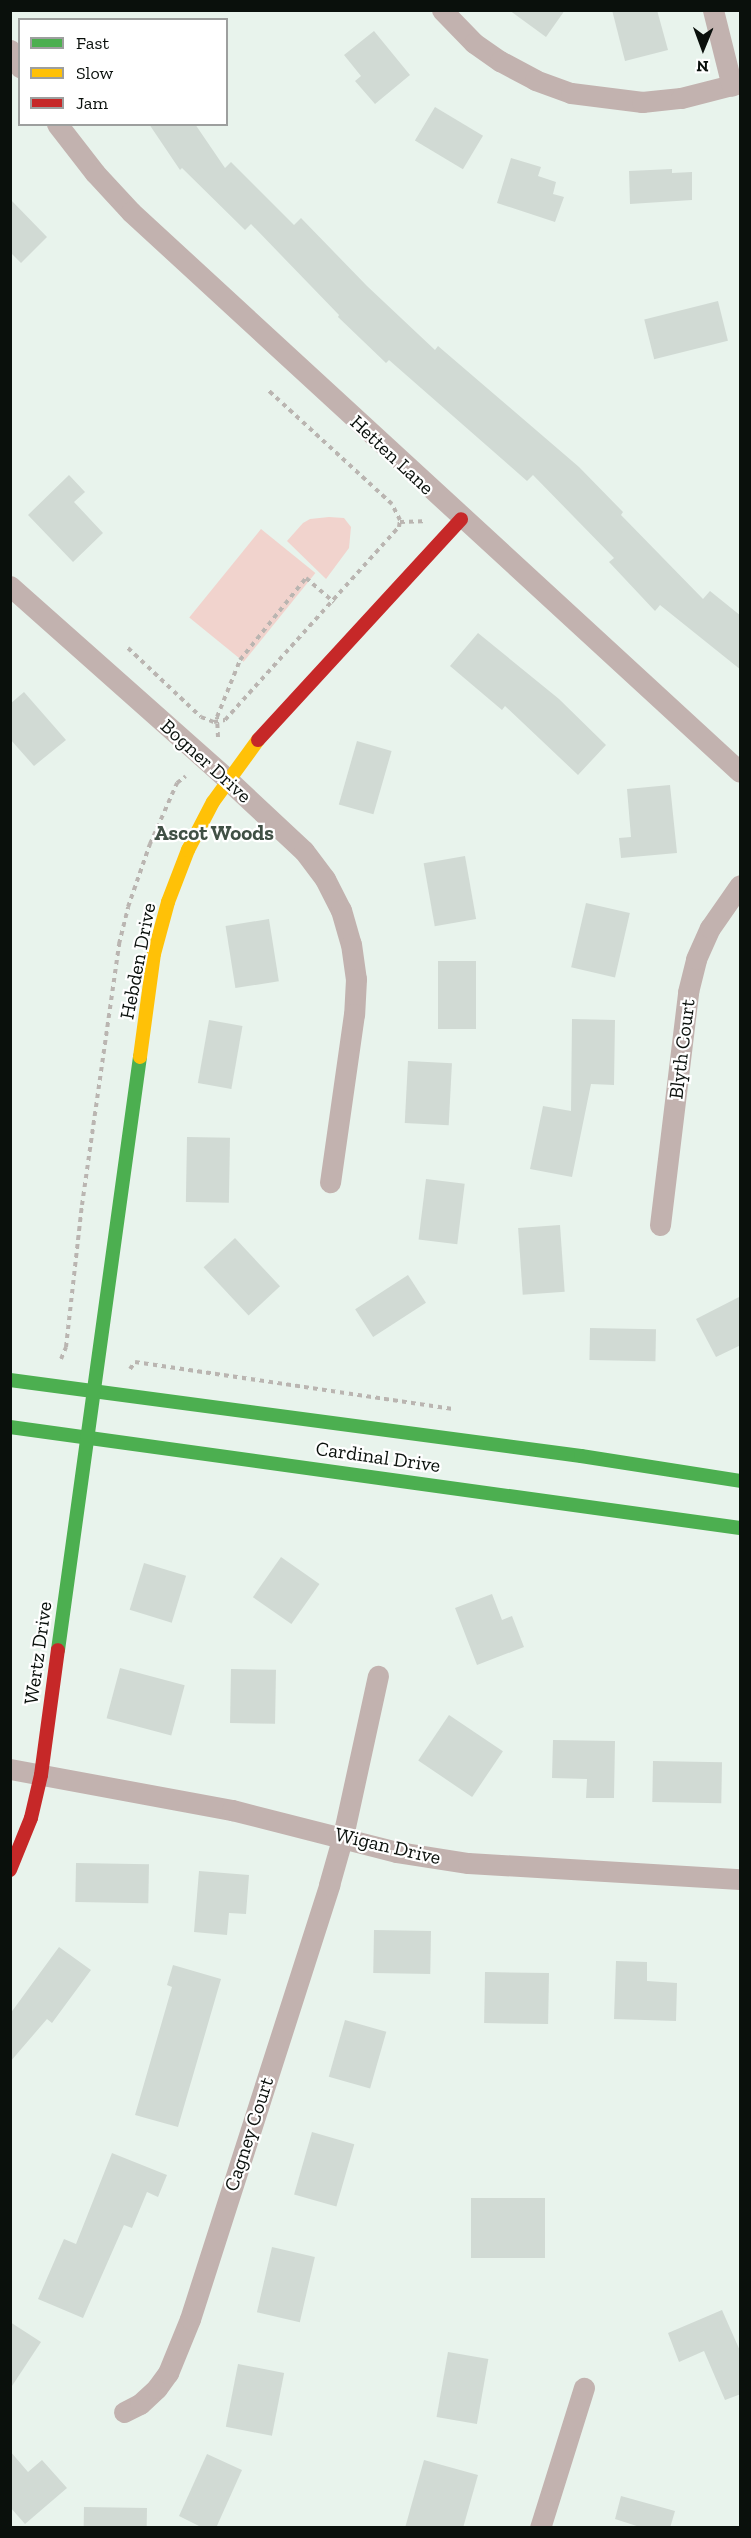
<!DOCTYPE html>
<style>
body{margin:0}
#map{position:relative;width:751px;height:2538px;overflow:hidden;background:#e8f3ec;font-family:"Zilla Slab",serif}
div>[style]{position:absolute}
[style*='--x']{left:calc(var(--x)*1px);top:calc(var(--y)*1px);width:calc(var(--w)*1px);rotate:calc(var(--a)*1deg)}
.green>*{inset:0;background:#f1d3cd;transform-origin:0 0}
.building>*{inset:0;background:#d1dad4;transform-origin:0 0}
.path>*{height:4px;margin-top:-2px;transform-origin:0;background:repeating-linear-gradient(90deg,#bab5b1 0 4.5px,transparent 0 9px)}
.street>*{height:21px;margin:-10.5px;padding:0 10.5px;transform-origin:10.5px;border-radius:10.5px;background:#c2b2af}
.fast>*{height:14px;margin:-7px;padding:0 7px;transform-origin:7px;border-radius:7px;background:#4caf50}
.slow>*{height:14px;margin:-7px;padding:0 7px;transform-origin:7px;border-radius:7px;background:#ffc107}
.jam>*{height:14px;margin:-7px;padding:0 7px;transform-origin:7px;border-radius:7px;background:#c62828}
span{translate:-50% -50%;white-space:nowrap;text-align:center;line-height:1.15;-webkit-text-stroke:4.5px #fff;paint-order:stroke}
.street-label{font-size:20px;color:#0a100c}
.neighbourhood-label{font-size:21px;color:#405045;font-weight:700}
.frame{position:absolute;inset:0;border:12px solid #0a100c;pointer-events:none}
.legend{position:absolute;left:18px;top:18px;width:210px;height:108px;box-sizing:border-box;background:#fff;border:2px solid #9d9f9e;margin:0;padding:8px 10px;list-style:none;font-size:18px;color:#0a100c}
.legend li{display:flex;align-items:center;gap:12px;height:30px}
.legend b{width:30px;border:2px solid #9d9f9e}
.north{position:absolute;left:673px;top:18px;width:60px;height:60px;-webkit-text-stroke:4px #fff;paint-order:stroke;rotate:181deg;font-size:16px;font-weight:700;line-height:24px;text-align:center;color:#0a100c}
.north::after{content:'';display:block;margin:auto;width:21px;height:27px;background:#0a100c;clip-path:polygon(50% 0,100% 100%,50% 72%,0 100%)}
</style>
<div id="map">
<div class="green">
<div style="clip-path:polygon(329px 517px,344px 518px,351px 527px,349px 548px,326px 579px,287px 541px,303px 523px,310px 519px)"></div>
<div style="left:261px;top:529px;width:70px;height:114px;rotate:39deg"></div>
</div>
<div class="building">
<div style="clip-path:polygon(509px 10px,565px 10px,546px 37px)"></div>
<div style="clip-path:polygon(612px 10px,657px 10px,668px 50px,625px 61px)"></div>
<div style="clip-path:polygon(374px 31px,410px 75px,375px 104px,355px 81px,361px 76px,344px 55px)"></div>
<div style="left:435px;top:107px;width:56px;height:39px;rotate:31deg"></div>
<div style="clip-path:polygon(149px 124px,195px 124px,225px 168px,231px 162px,294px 225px,301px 218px,367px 286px,435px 350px,438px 346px,579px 467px,623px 512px,621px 515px,703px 599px,710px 591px,741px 616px,741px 670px,660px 605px,655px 611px,609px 562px,614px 558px,533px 475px,527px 481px,389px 360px,386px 363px,338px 317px,339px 315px,251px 224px,245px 230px,182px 168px,180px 170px)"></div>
<div style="clip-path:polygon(511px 158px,541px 167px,538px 176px,556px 182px,553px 194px,564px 197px,555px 222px,497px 203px)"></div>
<div style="clip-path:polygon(672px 169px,672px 173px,692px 172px,692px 200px,630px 204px,629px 171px)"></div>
<div style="clip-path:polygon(10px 199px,47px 237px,21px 263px,10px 252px)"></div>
<div style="left:718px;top:301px;width:41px;height:76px;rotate:76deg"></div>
<div style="clip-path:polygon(69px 475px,85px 492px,74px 502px,103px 533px,73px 562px,28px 515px)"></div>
<div style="clip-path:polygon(478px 633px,559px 699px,606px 745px,578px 775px,505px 706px,502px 710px,450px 666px)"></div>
<div style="clip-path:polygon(24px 692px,66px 740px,34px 766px,10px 739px,10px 704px)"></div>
<div style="left:357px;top:741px;width:36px;height:66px;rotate:16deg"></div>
<div style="clip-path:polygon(670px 785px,677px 853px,621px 858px,619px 838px,631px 837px,627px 789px)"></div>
<div style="left:465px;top:856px;width:64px;height:42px;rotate:80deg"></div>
<div style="left:586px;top:903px;width:45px;height:66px;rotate:13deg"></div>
<div style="left:269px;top:919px;width:63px;height:44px;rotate:81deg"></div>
<div style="left:438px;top:961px;width:38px;height:68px"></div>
<div style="clip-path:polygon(572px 1019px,615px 1020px,614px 1085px,591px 1084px,572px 1177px,530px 1169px,543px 1106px,571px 1111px)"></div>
<div style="left:209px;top:1020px;width:34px;height:64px;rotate:10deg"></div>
<div style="left:408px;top:1061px;width:44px;height:62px;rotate:3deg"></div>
<div style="left:187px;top:1137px;width:43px;height:65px;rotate:1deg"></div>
<div style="left:426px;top:1179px;width:39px;height:61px;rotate:7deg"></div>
<div style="left:560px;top:1225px;width:67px;height:42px;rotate:86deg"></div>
<div style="left:235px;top:1238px;width:66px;height:43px;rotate:47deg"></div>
<div style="left:408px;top:1275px;width:33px;height:63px;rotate:57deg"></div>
<div style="clip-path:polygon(741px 1296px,741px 1345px,716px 1357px,696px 1319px)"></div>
<div style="left:590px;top:1328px;width:66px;height:32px;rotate:1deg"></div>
<div style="left:281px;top:1557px;width:47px;height:49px;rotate:35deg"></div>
<div style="left:144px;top:1563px;width:44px;height:49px;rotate:17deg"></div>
<div style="clip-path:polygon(492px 1594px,502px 1620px,512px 1616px,524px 1647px,477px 1665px,455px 1608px)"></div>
<div style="left:120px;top:1668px;width:67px;height:52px;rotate:15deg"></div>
<div style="left:231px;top:1669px;width:45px;height:54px;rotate:1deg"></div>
<div style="left:449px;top:1715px;width:65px;height:55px;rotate:34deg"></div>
<div style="clip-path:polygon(553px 1740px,615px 1741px,614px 1798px,586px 1798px,587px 1779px,552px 1778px)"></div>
<div style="left:653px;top:1761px;width:69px;height:41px;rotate:1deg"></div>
<div style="left:76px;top:1863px;width:73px;height:39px;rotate:1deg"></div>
<div style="clip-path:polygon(199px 1871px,249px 1875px,246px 1914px,229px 1913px,227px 1935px,194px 1932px)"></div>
<div style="left:374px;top:1930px;width:57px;height:43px;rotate:1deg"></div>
<div style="clip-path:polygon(59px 1947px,91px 1970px,52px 2023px,47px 2019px,10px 2062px,10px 2014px)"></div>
<div style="clip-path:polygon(616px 1961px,647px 1962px,647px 1981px,677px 1983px,676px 2021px,614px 2019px)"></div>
<div style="clip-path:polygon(173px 1965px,221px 1979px,178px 2127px,135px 2115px,172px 1987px,167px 1985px)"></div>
<div style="left:485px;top:1972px;width:64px;height:51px;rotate:1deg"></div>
<div style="left:345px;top:2020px;width:43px;height:59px;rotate:16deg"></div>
<div style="left:312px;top:2132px;width:44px;height:65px;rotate:16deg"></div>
<div style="clip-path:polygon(112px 2153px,167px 2175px,158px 2197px,147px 2192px,132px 2228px,124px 2225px,83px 2318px,38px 2299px,64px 2239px,76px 2244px)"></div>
<div style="left:471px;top:2198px;width:74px;height:60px"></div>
<div style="left:272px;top:2247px;width:44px;height:67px;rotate:13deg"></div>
<div style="clip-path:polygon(722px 2310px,741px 2353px,741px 2394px,725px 2400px,704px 2351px,679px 2362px,668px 2333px)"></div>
<div style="clip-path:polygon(10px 2322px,41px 2342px,10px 2389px)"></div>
<div style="left:448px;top:2352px;width:41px;height:66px;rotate:10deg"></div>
<div style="left:238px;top:2364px;width:47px;height:64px;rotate:11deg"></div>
<div style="clip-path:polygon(10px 2451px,28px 2472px,42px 2460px,67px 2488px,25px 2524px,10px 2507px)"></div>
<div style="clip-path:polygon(207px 2454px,242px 2470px,216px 2528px,203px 2528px,179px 2516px)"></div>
<div style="clip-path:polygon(424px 2460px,478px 2475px,463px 2528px,405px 2528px)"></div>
<div style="clip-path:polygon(621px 2496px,675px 2511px,670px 2528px,643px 2528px,615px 2519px)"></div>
<div style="left:84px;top:2507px;width:63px;height:21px;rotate:1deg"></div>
</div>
<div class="path">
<div style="--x:400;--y:522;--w:23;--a:-2"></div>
<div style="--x:128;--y:648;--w:100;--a:43.4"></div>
<div style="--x:201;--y:717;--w:14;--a:21"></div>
<div style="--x:214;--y:722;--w:11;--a:-10"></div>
<div style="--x:225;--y:720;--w:260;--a:-48"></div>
<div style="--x:399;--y:527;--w:7;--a:-82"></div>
<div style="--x:400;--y:520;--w:18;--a:-117"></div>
<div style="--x:392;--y:504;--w:170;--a:-137.4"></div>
<div style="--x:218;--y:737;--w:20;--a:-93"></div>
<div style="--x:217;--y:717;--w:61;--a:-68"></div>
<div style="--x:240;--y:660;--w:105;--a:-51.2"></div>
<div style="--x:306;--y:578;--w:37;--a:41"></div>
<div style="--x:61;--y:1359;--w:13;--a:-67"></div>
<div style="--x:66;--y:1347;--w:143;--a:-83.6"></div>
<div style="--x:82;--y:1205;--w:264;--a:-81.9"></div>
<div style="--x:119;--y:944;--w:38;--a:-76"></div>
<div style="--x:128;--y:907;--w:67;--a:-70.8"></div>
<div style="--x:150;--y:844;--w:67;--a:-66.1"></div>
<div style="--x:177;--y:783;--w:11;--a:-38"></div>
<div style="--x:130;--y:1369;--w:9;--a:-54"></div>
<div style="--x:135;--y:1362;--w:323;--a:8.4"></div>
</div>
<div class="street">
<div style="--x:442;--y:10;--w:46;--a:45.9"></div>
<div style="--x:474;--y:43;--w:32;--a:35"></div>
<div style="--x:500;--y:61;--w:40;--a:28"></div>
<div style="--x:535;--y:80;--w:38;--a:20"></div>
<div style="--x:571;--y:93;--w:72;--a:7.2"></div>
<div style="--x:642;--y:102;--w:39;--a:-6"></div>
<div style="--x:681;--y:98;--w:61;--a:-14.3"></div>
<div style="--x:713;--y:10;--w:78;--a:76"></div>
<div style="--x:10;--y:50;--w:20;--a:60"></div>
<div style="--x:57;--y:124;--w:62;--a:52.2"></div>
<div style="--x:95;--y:173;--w:53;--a:47.3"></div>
<div style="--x:131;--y:212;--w:827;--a:42.6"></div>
<div style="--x:10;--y:586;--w:290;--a:41.6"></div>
<div style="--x:227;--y:779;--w:105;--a:43.1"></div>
<div style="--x:304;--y:851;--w:35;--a:53"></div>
<div style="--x:325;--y:879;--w:35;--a:63"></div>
<div style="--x:341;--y:910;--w:35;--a:74"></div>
<div style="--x:351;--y:944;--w:35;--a:82"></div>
<div style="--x:356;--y:979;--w:35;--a:93"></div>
<div style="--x:354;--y:1014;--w:170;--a:98.1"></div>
<div style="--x:660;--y:1225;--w:235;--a:-83.1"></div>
<div style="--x:688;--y:992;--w:34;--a:-76"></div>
<div style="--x:696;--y:959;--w:34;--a:-66"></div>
<div style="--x:710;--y:928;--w:52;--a:-55.1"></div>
<div style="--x:10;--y:1769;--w:226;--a:10.5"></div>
<div style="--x:232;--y:1810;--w:170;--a:14.3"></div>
<div style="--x:397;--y:1852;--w:72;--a:8.8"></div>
<div style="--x:468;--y:1863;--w:272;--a:3.4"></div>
<div style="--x:124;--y:2412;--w:18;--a:-27"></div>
<div style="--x:140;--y:2404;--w:23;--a:-43"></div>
<div style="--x:157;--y:2388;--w:19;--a:-54"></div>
<div style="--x:168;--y:2373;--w:58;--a:-67.8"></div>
<div style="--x:190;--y:2319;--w:456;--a:-72.2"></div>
<div style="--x:329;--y:1885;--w:51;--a:-74.1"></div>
<div style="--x:343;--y:1836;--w:164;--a:-77.7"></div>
<div style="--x:540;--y:2528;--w:147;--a:-72.6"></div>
</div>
<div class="fast">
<div style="--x:10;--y:1380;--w:576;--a:7.58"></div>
<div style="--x:581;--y:1456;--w:161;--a:8.9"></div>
<div style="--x:10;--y:1427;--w:737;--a:7.88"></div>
<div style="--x:58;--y:1650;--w:599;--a:-82.13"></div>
</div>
<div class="slow">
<div style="--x:140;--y:1057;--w:104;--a:-82.3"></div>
<div style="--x:154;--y:954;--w:54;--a:-74.9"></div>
<div style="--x:168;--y:902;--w:56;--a:-69"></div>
<div style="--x:188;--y:850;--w:54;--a:-62.5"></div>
<div style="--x:213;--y:802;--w:77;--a:-54"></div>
</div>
<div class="jam">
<div style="--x:258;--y:740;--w:300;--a:-47.4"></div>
<div style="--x:10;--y:1870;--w:56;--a:-68"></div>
<div style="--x:31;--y:1818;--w:44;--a:-76.9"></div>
<div style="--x:41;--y:1775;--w:126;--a:-82.3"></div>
</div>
<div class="street-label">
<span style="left:392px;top:455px;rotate:43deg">Hetten Lane</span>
<span style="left:206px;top:761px;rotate:42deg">Bogner Drive</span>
<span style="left:138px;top:961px;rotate:-79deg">Hebden Drive</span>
<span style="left:682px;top:1049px;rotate:-83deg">Blyth Court</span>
<span style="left:378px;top:1457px;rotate:8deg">Cardinal Drive</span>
<span style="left:38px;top:1653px;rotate:-82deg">Wertz Drive</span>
<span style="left:388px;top:1846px;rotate:13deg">Wigan Drive</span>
<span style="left:249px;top:2134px;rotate:-72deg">Cagney Court</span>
</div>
<div class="neighbourhood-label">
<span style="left:214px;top:833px">Ascot Woods</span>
</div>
<div class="frame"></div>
<ul class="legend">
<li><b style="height:8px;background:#4caf50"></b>Fast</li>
<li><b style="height:8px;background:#ffc107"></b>Slow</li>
<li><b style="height:8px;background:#c62828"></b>Jam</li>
</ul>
<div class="north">N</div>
</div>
